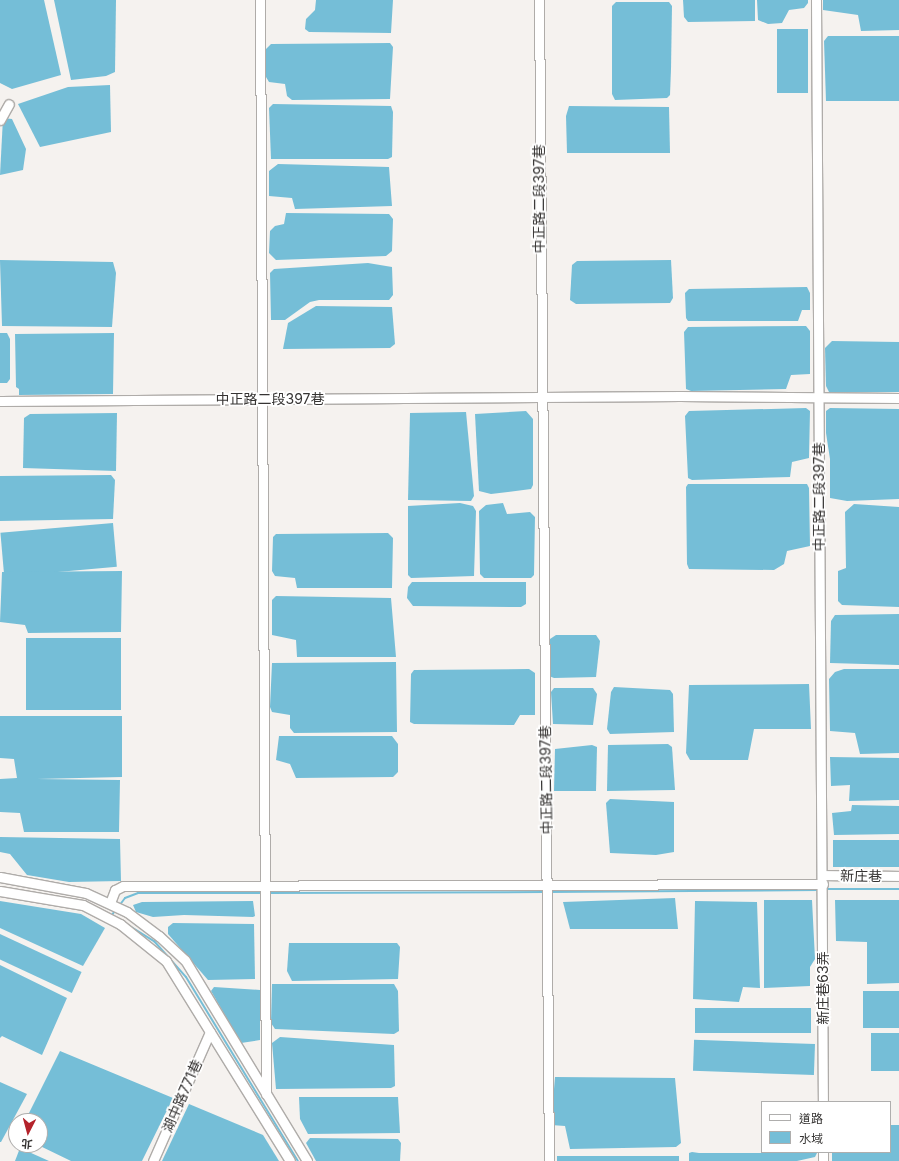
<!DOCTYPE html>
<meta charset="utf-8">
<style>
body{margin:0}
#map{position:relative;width:899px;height:1161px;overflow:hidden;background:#f5f2ef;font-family:Inter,"Noto Sans TC",sans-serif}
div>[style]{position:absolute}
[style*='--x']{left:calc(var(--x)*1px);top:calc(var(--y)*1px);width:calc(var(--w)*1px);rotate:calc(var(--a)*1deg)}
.water>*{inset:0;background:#75bed7;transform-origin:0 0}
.stream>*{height:2px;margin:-1px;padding:0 1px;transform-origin:1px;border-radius:1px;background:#75bed7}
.roads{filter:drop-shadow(1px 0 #afaca9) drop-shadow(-1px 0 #afaca9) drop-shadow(0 1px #afaca9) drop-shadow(0 -1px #afaca9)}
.minor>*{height:9px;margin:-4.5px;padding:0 4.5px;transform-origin:4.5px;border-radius:4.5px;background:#fff}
span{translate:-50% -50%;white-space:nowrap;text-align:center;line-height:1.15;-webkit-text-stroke:3.5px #fff;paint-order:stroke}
.street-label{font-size:14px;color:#363433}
.legend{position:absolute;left:761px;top:1101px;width:130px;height:52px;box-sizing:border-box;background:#fff;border:1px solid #afaead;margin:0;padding:5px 7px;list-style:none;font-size:12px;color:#363433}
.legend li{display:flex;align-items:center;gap:8px;height:20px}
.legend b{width:20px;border:1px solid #afaead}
.north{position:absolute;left:8px;top:1113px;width:40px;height:40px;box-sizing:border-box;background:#fff;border:1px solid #afaead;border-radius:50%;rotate:186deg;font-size:11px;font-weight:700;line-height:16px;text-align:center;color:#363433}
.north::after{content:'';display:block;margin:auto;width:14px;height:18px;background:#b4232b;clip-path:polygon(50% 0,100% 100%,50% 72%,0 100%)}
</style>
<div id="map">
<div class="water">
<div style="clip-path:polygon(0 0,44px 0,61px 75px,12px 89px,0 83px)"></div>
<div style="clip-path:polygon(54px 0,116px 0,115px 72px,106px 76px,71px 80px)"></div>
<div style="clip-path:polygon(316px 0,393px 0,391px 33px,309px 32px,305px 29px,306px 19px,315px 10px)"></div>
<div style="clip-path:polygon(683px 0,755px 0,755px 21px,688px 22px,684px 17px)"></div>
<div style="clip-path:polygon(757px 0,808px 0,808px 3px,804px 8px,789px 10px,782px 23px,768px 24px,758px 20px)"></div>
<div style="clip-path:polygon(823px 0,899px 0,899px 30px,861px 31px,858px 15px,823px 10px)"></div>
<div style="clip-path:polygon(616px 2px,669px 2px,672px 6px,671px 69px,670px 95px,667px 98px,615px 100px,612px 94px,612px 6px)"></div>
<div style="left:777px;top:29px;width:31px;height:64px"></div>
<div style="clip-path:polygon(828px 36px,899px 36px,899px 101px,826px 101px,824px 41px)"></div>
<div style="clip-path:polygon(390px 43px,393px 47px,390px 99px,292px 100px,287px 96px,285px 84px,269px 82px,266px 77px,265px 50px,271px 44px)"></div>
<div style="clip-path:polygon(110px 85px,111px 132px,40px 147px,18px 104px,68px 87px)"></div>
<div style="clip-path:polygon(273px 104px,391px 106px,393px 112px,392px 157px,388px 159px,271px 159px,269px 108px)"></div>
<div style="clip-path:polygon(569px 106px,669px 107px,670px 153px,567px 153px,566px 116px)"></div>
<div style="clip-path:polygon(3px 118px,12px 119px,26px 149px,23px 170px,0 175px)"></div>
<div style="clip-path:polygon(278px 164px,389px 167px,392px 206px,295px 209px,292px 198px,269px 196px,269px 171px)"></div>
<div style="clip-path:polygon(286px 213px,389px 214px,393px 219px,392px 251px,386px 256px,276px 260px,269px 253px,270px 231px,275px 226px,284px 224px)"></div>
<div style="clip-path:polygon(0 260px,113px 262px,116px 273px,112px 327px,2px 326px)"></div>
<div style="clip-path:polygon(671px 260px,673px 298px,670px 303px,576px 304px,570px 300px,572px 265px,577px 261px)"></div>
<div style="clip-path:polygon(368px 263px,392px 267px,393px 295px,389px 300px,319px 300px,310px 302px,285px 320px,271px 320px,270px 273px,274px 269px)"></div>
<div style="clip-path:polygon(807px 287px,810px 293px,810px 310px,802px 310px,798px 321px,688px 321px,686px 318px,685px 293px,689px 289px)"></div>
<div style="clip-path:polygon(316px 306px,392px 307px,395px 344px,390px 348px,283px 349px,288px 323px)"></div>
<div style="clip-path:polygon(806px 326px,810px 331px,810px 374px,791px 375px,786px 389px,691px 391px,686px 389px,684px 332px,688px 327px)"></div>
<div style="clip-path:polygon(0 333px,7px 333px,10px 339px,10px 379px,7px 383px,0 383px)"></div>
<div style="clip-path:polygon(114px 333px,113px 394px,19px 395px,19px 389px,16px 387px,15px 334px)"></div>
<div style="clip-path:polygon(832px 341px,899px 342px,899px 392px,829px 392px,826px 386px,825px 348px)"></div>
<div style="clip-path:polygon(806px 408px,810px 411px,809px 458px,792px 462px,790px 477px,692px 480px,688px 478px,685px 416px,689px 411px)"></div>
<div style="clip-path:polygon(830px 408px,899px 409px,899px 499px,847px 501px,830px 498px,830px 459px,826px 433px,826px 411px)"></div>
<div style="clip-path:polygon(526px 411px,533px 419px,533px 485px,531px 489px,491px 494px,479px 491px,475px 414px)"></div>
<div style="clip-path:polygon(466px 412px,474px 496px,471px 501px,408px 500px,410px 413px)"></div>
<div style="clip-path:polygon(117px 413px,116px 471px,23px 468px,24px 418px,30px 414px)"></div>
<div style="clip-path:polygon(111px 475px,115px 480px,113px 519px,0 521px,0 476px)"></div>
<div style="clip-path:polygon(688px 484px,807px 484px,809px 488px,810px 546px,787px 551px,784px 564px,774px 570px,689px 569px,687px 564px,686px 487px)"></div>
<div style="clip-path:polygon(460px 503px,473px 506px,476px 511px,474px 576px,411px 578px,408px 575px,408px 506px)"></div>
<div style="clip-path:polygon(503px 503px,507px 514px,530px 512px,535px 517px,534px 575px,531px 578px,484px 578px,480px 574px,479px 511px,486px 505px)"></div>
<div style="clip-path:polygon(854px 504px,899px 507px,899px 607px,842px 605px,838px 601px,838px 571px,846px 568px,845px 512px)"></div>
<div style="left:113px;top:523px;width:44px;height:113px;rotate:85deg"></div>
<div style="clip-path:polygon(388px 533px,393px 538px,392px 588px,297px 588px,295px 578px,275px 576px,272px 571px,273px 537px,276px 534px)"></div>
<div style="clip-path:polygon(122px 571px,121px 632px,28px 633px,25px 625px,0 622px,2px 572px)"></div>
<div style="clip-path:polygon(412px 582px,526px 582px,526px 604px,521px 607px,413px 606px,407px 598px,408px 587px)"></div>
<div style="clip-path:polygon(276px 596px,391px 598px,396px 657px,297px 657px,296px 640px,272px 635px,272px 600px)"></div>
<div style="clip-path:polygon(899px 614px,899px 665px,830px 663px,831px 621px,835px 615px)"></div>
<div style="clip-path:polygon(556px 635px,596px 635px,600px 641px,596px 677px,554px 678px,549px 676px,550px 639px)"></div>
<div style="left:121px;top:638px;width:72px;height:95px;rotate:90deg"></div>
<div style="clip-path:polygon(396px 662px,397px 732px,294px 733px,290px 728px,290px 715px,272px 712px,270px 707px,272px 663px)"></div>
<div style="clip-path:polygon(529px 669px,535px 673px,535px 715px,520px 715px,514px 725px,414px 724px,410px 722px,411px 674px,414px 670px)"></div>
<div style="clip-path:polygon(844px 669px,899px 669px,899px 753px,860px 754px,855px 733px,830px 731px,829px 679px,835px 672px)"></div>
<div style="clip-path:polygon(689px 685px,809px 684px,811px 729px,754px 729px,748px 760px,690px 760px,686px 753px)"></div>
<div style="clip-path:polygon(614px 687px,670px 690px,673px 694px,674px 732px,610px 734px,607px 729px,611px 692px)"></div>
<div style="clip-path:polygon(554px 688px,593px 688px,597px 694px,593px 725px,553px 724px,551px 692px)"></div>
<div style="clip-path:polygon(0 716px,122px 716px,122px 777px,37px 779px,120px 780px,119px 832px,24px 832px,20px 813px,0 812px,0 779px,17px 778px,14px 759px,0 758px)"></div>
<div style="clip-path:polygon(279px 736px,392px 736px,398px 744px,398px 772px,393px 777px,296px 778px,290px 764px,276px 760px)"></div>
<div style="clip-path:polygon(668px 744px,672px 747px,675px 790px,607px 791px,608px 745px)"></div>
<div style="clip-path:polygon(592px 745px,597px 747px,596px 791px,554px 791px,555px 749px)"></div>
<div style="clip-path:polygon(830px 757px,899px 758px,899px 800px,849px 801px,850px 785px,831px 786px)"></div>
<div style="clip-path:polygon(610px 799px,674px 802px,674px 852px,656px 855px,610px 853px,606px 803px)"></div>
<div style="clip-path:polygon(852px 805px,899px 806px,899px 834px,834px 835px,832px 813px,851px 811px)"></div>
<div style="clip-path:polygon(0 837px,120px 839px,121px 881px,69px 882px,27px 875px,10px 854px,0 852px)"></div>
<div style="left:833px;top:840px;width:66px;height:27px"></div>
<div style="clip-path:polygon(675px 898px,678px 929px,570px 929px,563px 902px)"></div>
<div style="clip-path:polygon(764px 900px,812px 900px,815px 959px,810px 967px,810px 986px,764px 988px)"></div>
<div style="clip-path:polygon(835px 900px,899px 900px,899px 983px,867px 984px,867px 942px,836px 941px)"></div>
<div style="clip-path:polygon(0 901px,81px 914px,105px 928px,83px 966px,0 928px)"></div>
<div style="clip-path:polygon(253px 901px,255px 916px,253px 917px,184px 915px,153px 917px,136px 912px,133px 905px,142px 902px)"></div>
<div style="clip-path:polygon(695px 901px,757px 902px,760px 988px,743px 987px,739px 1002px,693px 999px)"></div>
<div style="clip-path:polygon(173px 923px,254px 924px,255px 979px,208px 980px,168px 934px,168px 927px)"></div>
<div style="left:0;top:934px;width:90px;height:23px;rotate:25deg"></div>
<div style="clip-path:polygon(289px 943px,397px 943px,400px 947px,398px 979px,292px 981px,287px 971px)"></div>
<div style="clip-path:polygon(0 965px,67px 998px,42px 1055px,2px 1036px,0 1038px)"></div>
<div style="clip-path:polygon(272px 984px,394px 984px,398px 991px,399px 1031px,394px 1034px,275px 1029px,271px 1023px)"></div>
<div style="clip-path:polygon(214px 987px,260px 990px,260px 1040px,241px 1043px,211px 991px)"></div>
<div style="left:863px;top:991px;width:36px;height:37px"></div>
<div style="left:695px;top:1008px;width:116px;height:25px"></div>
<div style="left:871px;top:1033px;width:28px;height:38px"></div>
<div style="clip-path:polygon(280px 1037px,394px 1045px,395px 1086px,391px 1088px,276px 1089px,272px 1043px)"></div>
<div style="left:815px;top:1044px;width:31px;height:121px;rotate:92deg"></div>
<div style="clip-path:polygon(60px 1051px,173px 1098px,142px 1161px,71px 1161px,38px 1145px,40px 1121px,25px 1121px)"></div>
<div style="clip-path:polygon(555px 1077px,675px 1078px,681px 1143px,676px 1147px,570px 1149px,565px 1126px,551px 1125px)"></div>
<div style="clip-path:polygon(0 1082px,27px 1094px,1px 1142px,0 1142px)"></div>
<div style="clip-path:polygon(299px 1097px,398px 1097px,400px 1133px,308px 1134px,300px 1119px)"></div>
<div style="clip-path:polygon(189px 1104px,263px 1135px,279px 1161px,162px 1161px)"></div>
<div style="clip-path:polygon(890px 1125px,899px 1125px,899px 1161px,832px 1161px,832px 1152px,890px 1152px)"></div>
<div style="clip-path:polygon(310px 1138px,398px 1139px,401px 1143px,400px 1161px,316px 1161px,306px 1143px)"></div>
<div style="clip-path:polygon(20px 1148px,49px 1161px,15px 1161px)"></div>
<div style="clip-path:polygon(692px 1152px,699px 1153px,817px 1153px,815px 1157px,797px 1161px,689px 1161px,689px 1153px)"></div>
<div style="left:557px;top:1156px;width:122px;height:5px"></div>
</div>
<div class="stream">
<div style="--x:824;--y:889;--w:75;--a:0"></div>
<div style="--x:548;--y:892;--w:270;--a:-0.4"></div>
<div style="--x:268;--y:893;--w:276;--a:-0.2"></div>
<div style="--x:119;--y:906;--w:10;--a:-53"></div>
<div style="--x:125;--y:898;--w:14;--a:-21"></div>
<div style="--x:138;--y:893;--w:124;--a:0"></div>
<div style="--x:112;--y:915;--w:7;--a:-56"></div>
<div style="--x:128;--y:925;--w:31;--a:32"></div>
<div style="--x:154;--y:941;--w:48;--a:48.4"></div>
<div style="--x:186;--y:977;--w:215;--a:58.7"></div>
</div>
<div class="roads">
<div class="minor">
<div style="--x:260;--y:0;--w:1094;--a:89.69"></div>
<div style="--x:539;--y:0;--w:1161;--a:89.51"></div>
<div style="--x:816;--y:0;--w:1102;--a:89.64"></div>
<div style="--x:0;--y:120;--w:18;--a:-61"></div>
<div style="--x:0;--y:401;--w:680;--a:-0.42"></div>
<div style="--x:680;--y:396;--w:219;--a:0.5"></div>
<div style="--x:823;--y:875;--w:76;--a:0.8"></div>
<div style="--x:0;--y:877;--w:87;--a:10.5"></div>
<div style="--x:86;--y:893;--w:45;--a:24.9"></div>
<div style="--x:127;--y:912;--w:40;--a:37"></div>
<div style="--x:159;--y:936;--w:35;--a:43"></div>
<div style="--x:185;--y:960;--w:235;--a:58.7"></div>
<div style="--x:0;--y:891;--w:84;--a:9.6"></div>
<div style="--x:83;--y:905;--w:42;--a:27.2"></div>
<div style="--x:120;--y:924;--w:59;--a:38.8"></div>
<div style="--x:166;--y:961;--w:235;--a:58.2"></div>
<div style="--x:110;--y:903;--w:14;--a:-69"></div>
<div style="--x:115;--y:890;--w:9;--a:-27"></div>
<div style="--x:123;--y:886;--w:700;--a:-0.16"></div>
<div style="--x:823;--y:1152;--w:9;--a:90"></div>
<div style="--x:153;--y:1161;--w:141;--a:-66.2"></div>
</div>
</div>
<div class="street-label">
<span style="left:539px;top:199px;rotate:-90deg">中正路二段397巷</span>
<span style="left:270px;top:399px">中正路二段397巷</span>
<span style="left:819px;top:497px;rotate:-90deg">中正路二段397巷</span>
<span style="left:546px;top:780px;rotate:-91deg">中正路二段397巷</span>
<span style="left:861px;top:876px;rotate:1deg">新庄巷</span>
<span style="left:823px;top:988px;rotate:-90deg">新庄巷63弄</span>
<span style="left:182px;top:1096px;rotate:-66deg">湖中路771巷</span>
</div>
<ul class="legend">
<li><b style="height:5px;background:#fff"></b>道路</li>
<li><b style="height:11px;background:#75bed7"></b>水域</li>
</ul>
<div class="north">北</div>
</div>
